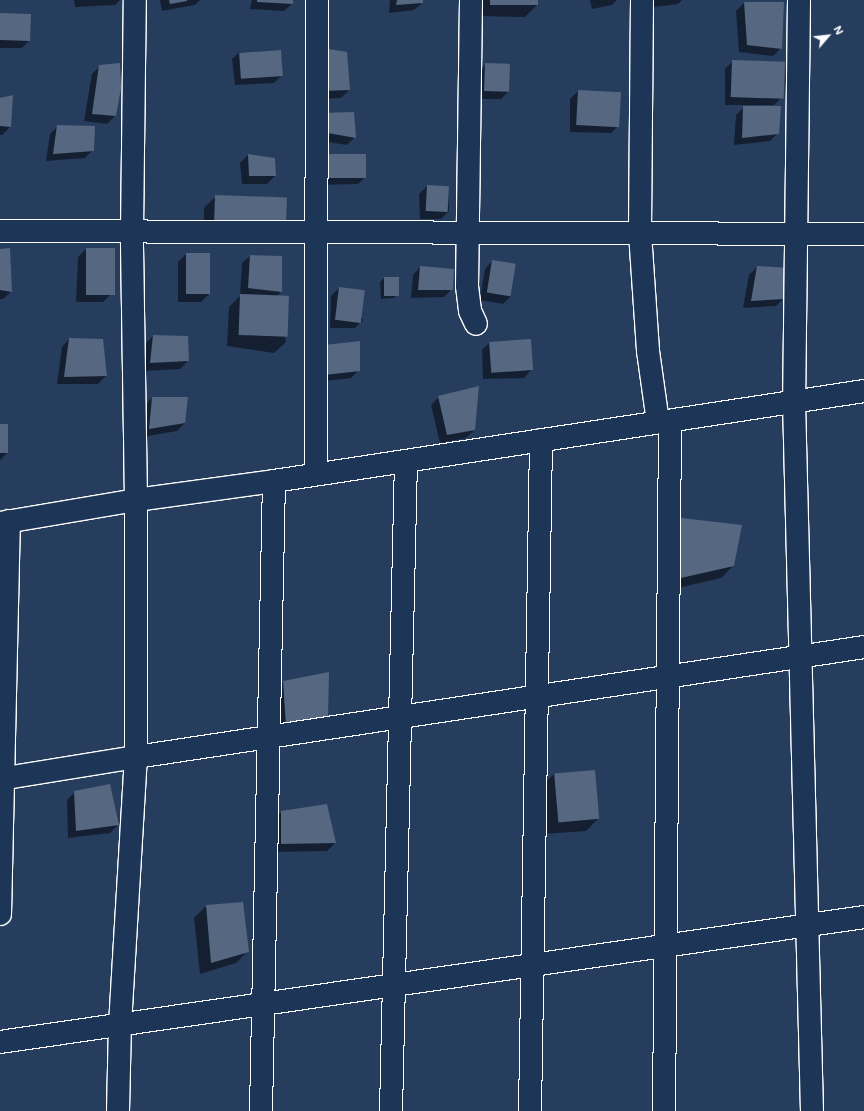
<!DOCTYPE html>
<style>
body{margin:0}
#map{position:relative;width:864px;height:1111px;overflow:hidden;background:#263d5e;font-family:Mali,sans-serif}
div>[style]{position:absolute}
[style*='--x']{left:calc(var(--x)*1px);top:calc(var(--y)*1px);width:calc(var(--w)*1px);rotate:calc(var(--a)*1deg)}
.shadow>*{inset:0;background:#0007}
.building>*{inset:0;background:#556781;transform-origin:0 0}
.roads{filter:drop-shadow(1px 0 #fff) drop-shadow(-1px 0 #fff) drop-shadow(0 1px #fff) drop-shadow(0 -1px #fff)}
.minor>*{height:22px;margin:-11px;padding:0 11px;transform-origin:11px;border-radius:11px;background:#1d3557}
span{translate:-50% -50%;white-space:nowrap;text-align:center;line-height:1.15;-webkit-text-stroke:3px #1d3557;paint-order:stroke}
.north{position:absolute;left:808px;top:16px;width:40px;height:40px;-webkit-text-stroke:3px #1d3557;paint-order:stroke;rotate:62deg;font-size:11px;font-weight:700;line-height:16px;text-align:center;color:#fff}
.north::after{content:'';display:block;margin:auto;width:14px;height:18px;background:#fff;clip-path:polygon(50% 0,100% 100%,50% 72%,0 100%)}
</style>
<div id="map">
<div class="shadow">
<div style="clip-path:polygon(74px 0,120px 0,115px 5px,75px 7px)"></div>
<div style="clip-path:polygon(160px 0,200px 0,195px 5px,162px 11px)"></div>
<div style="clip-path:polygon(252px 0,292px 0,292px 4px,284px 11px,250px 9px)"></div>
<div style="clip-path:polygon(390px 0,422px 0,422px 3px,414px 10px,389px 13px)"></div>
<div style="clip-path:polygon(478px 0,537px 0,537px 5px,525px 17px,479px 16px)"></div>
<div style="clip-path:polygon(590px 0,617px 0,612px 5px,592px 9px)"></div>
<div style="clip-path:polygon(654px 0,682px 0,678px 4px,654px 7px)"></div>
<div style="clip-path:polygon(744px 3px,781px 48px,773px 56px,739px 52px,736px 11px)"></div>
<div style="clip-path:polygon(0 14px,30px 40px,22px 48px,0 48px)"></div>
<div style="clip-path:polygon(240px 52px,282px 75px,274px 83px,235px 85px,232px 59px)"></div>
<div style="clip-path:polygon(346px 52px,349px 90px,341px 98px,314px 99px)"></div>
<div style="clip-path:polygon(733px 61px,782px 97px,774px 105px,725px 105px,725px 69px)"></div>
<div style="clip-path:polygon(486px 64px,509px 91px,501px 99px,477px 99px,478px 72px)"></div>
<div style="clip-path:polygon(100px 66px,115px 116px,107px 124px,84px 121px,92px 74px)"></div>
<div style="clip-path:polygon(578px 91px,619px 125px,611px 133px,570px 132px,570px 99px)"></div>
<div style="clip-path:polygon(12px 97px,10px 127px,2px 135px,0 135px,0 99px)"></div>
<div style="clip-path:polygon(744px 107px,778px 133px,770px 141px,734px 145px,736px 115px)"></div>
<div style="clip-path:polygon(310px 122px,355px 137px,347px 145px,315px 140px)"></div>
<div style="clip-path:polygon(58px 126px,93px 150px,85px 158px,46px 161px,50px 134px)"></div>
<div style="clip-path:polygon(248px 155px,275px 176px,267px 184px,242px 184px,240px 163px)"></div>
<div style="clip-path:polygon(313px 163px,366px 177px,358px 184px,315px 185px)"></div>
<div style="clip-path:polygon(427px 186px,448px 187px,449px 211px,441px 219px,420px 219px,419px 194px)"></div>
<div style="clip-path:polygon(216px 196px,286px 198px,204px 234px,204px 208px)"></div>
<div style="clip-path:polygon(86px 249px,111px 294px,103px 302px,76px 302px,78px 257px)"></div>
<div style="clip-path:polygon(0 250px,11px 292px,3px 299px,0 299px)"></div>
<div style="clip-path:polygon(186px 254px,209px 254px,209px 294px,201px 302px,178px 302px,178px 262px)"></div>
<div style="clip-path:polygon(250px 256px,281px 292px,276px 297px,286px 342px,274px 353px,227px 346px,229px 307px,240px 296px,242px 263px)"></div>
<div style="clip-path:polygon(492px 261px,511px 296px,503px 304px,480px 300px,485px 269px)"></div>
<div style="clip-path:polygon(420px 267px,452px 289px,444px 297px,411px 298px,413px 275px)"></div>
<div style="clip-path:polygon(757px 267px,784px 298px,776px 306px,743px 308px,749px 275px)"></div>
<div style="clip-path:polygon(384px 278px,398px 278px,397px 294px,394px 298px,381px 299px,380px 282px)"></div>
<div style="clip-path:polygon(339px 288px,363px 320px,355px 328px,330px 328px,331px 296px)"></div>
<div style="clip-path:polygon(153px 336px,188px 361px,180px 369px,143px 371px,145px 344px)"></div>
<div style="clip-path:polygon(69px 339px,106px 376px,98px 384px,57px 384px,62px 347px)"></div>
<div style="clip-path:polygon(359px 342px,359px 370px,351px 378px,316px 382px)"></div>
<div style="clip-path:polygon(490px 342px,531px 370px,524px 378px,483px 379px,482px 350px)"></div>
<div style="clip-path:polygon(439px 397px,474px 430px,466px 438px,440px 443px,431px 405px)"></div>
<div style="clip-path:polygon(152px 398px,185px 423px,177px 431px,142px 437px,144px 406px)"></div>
<div style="clip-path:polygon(0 426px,7px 453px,0 460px)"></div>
<div style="clip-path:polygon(741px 526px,733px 566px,721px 578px,661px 592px)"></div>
<div style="clip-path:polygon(328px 674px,274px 737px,271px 694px,283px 682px)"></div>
<div style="clip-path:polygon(554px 774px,598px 819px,586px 831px,543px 834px,542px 786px)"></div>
<div style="clip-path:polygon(75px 792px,118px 825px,110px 833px,68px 838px,67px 800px)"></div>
<div style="clip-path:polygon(281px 812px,335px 843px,327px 851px,273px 852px,273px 820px)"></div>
<div style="clip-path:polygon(206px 906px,248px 951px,236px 963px,200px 974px,194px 918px)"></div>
</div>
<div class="building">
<div style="clip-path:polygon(169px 0,187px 0,187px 1px,170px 4px)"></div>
<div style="clip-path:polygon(257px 0,293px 0,293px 4px,257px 2px)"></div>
<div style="clip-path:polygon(397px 0,423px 0,423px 3px,396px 5px)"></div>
<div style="left:490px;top:0;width:48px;height:5px"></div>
<div style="clip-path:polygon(744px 2px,784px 2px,782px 49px,747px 45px)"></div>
<div style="left:0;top:13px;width:31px;height:27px;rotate:2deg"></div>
<div style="clip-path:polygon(323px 48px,347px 52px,350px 90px,322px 91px)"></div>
<div style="left:281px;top:50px;width:26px;height:42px;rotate:86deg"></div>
<div style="left:732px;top:60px;width:53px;height:37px;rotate:2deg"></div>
<div style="clip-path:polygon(120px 63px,121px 88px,116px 116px,92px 114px,99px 65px)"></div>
<div style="left:485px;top:63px;width:25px;height:28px;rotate:2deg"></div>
<div style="left:578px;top:90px;width:43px;height:35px;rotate:3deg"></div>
<div style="clip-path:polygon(13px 95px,11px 127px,0 126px,0 98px)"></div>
<div style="clip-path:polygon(743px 106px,781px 106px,779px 134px,742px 138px)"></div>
<div style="clip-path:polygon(354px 112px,356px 138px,322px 132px,318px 113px)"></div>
<div style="clip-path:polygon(57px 125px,95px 126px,94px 151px,53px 154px)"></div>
<div style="clip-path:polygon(248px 154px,275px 158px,276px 176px,249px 176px)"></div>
<div style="left:321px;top:154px;width:45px;height:24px"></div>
<div style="left:427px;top:185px;width:22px;height:26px;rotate:3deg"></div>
<div style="left:215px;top:195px;width:72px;height:27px;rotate:2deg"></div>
<div style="clip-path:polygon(10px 248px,12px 292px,0 290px,0 249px)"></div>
<div style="left:86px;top:248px;width:29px;height:47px"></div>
<div style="left:186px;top:253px;width:24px;height:41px"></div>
<div style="clip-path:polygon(250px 255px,282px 256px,282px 292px,248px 288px)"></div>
<div style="left:492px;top:260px;width:24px;height:33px;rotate:9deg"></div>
<div style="clip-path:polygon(420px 266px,454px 269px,453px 290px,418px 290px)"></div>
<div style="clip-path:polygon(757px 266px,789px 268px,785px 299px,751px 301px)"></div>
<div style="left:384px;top:277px;width:15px;height:19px"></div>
<div style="left:339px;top:287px;width:26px;height:33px;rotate:7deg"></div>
<div style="left:240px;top:294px;width:49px;height:41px;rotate:2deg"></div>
<div style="clip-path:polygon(153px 335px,188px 336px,189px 361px,150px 363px)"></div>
<div style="clip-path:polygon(69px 338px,103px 339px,107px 376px,64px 377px)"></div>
<div style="left:531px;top:339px;width:31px;height:42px;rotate:86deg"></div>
<div style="clip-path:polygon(360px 341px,360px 371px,324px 375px,324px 345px)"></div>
<div style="clip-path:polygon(479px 386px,475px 430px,447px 435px,438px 396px)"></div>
<div style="clip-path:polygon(152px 397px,188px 397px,185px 423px,149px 429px)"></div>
<div style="left:8px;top:424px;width:29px;height:8px;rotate:90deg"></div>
<div style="clip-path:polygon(673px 517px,742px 525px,734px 566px,672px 580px)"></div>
<div style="clip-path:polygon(329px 672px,328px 717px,286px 726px,283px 681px)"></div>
<div style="left:595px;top:770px;width:49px;height:41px;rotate:85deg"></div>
<div style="clip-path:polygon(110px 784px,119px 825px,76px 831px,74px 791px)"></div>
<div style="clip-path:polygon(327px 804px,336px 843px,281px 844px,281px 811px)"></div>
<div style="clip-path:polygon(243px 902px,249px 952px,211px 963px,206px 905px)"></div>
</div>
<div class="roads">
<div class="minor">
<div style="--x:471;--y:0;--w:286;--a:90.8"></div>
<div style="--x:467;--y:286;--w:25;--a:83"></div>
<div style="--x:470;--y:311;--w:14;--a:65"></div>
<div style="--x:642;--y:0;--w:233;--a:90.5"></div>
<div style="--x:640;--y:233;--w:118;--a:86.1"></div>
<div style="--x:648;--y:351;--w:72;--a:82"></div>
<div style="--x:799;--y:0;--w:401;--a:90.7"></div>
<div style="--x:794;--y:401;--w:710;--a:88.55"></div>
<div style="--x:0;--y:231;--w:864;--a:0.2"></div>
<div style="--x:316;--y:474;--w:474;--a:-89.9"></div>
<div style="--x:0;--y:523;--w:138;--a:-9.6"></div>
<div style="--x:136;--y:500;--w:139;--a:-7.8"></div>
<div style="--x:274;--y:481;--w:597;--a:-8.67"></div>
<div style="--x:0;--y:779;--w:138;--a:-9.2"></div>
<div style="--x:136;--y:757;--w:736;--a:-8.59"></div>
<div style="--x:0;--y:914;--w:393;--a:-88.7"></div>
<div style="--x:0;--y:1042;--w:873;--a:-8.23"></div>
<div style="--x:118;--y:1111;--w:86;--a:-88.7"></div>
<div style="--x:120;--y:1025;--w:268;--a:-86.6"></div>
<div style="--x:136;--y:757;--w:257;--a:-90"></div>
<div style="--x:136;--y:500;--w:269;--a:-90.9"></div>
<div style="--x:132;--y:231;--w:231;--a:-89.3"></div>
<div style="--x:261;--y:1111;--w:630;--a:-88.82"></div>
<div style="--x:391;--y:1111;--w:650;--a:-88.68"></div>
<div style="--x:530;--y:1111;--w:671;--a:-89.06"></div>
<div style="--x:664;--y:1111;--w:690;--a:-89.5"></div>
</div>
</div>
<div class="north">N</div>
</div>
